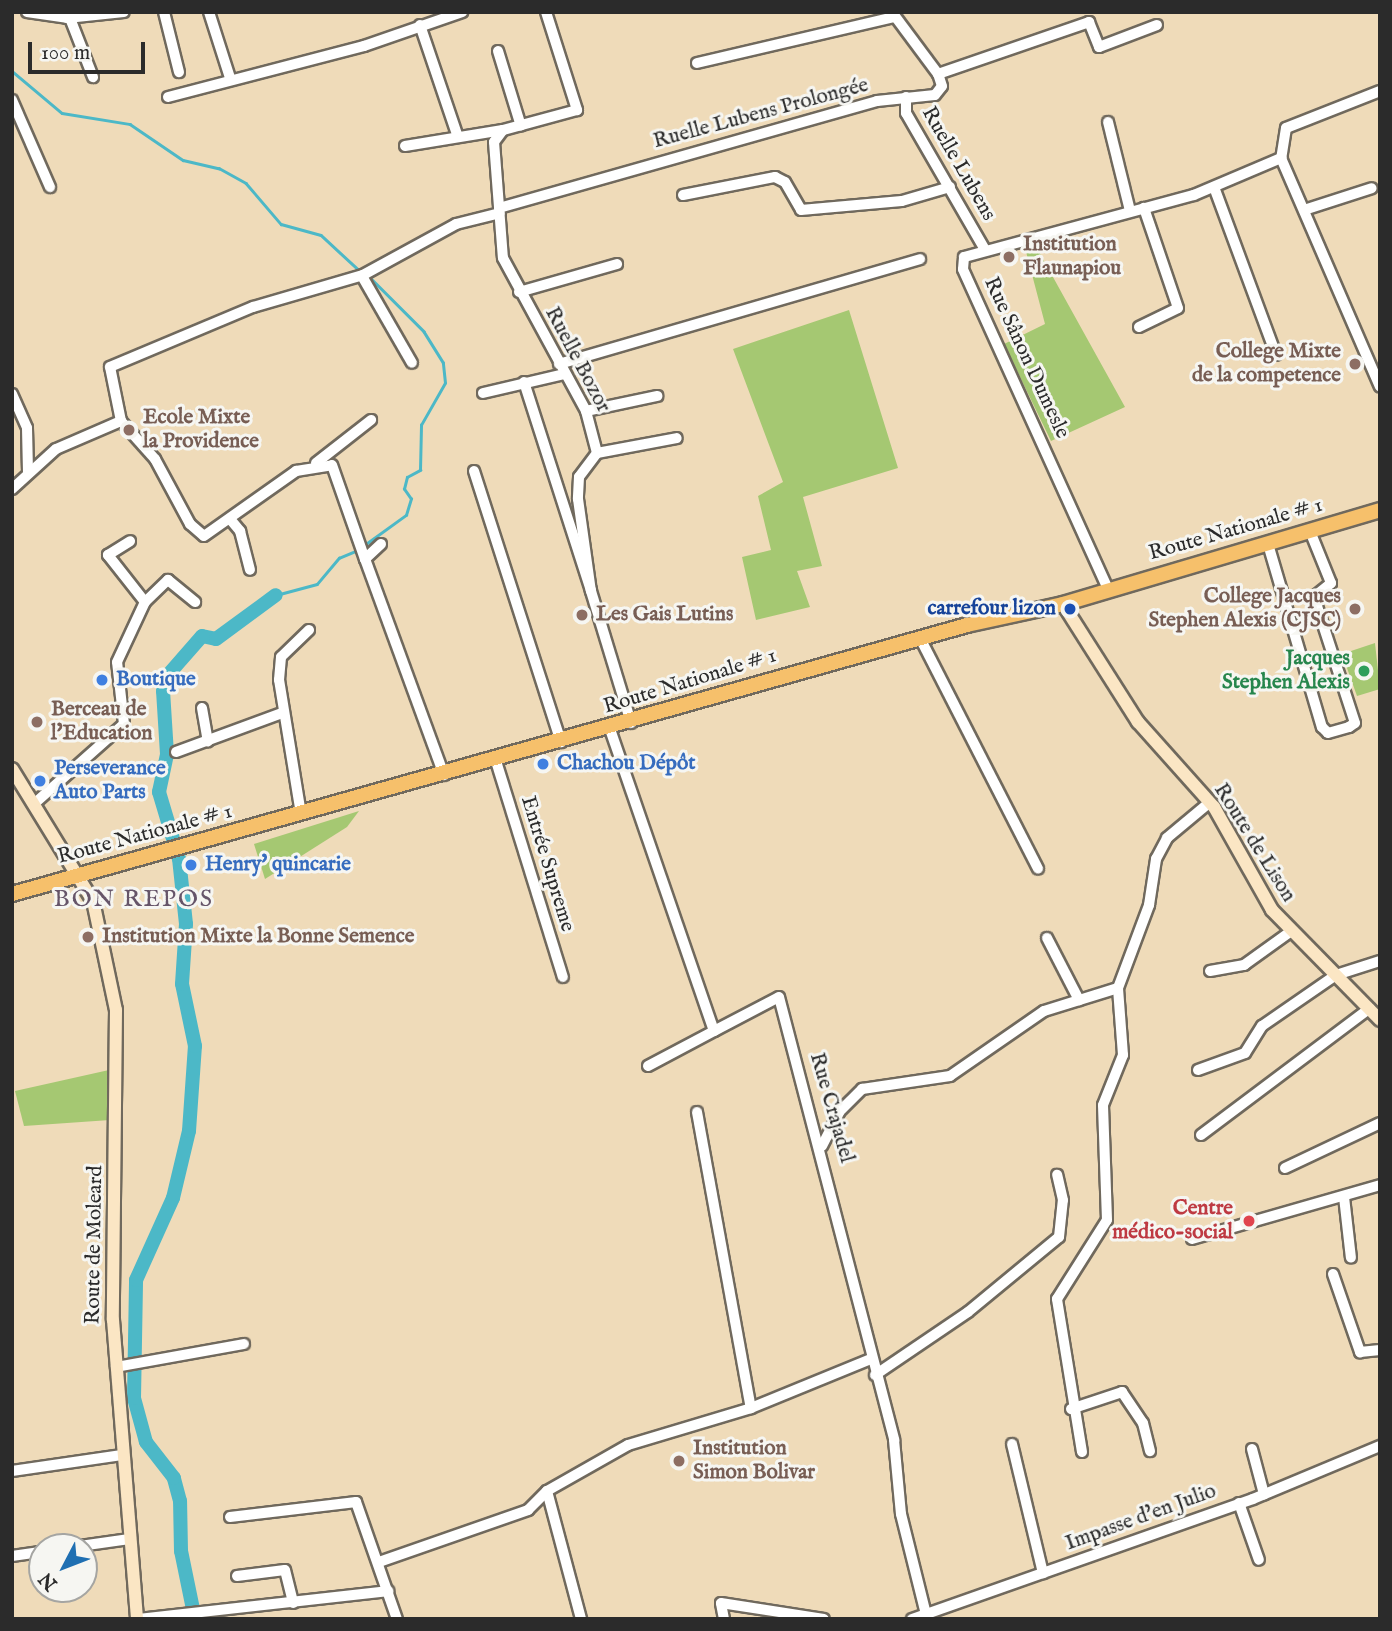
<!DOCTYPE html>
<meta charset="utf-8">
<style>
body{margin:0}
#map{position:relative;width:1392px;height:1631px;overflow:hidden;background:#efdbb9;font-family:"IM FELL English",serif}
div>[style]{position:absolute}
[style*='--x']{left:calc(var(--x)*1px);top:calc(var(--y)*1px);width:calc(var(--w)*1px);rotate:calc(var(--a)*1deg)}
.green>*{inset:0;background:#a5c872}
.stream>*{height:2.5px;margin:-1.25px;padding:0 1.25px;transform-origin:1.25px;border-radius:1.25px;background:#4cb8c7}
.river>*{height:14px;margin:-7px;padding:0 7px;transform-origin:7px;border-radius:7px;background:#4cb8c7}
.roads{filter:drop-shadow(2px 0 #70695d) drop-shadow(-2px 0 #70695d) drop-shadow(0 2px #70695d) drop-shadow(0 -2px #70695d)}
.street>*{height:10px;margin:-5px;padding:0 5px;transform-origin:5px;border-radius:5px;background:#fff}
.secondary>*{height:12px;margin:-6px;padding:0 6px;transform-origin:6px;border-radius:6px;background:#fbe6c4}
.primary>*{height:14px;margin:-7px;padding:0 7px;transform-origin:7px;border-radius:7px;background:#f6c06b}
.dots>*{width:19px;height:19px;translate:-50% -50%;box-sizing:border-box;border:4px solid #f6f6f2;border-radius:50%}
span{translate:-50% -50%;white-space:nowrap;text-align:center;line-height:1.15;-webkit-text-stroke:6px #f6f6f2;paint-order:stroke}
.street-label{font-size:21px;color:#2b2b2b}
.education-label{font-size:21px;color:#785e54;font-weight:700}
.left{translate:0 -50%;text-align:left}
.right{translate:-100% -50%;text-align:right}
.transit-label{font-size:21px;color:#164399;font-weight:700}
.leisure-label{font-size:21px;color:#27864d;font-weight:700}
.shop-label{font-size:21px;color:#366cbe;font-weight:700}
.health-label{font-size:21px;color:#be3a42;font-weight:700}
.quarter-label{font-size:24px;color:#665569;letter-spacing:2px}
.frame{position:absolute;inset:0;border:14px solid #2b2b2b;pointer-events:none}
.north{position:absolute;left:28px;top:1533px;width:70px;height:70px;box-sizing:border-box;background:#f6f6f2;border:2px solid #a5a5a2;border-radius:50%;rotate:228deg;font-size:19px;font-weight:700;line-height:28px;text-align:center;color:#2b2b2b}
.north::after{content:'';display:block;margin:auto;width:24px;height:32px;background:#1f6fb2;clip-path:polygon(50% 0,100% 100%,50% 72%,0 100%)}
.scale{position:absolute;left:28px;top:42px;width:117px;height:32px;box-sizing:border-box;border:4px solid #2b2b2b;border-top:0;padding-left:9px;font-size:21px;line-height:24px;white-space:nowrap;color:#2b2b2b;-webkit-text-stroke:5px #f6f6f2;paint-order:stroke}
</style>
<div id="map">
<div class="green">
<div style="clip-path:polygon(1033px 241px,1125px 407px,1051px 441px,1004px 344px,1045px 324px,1024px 244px)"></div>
<div style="clip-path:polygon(849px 310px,898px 468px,803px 497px,822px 566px,797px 571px,810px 607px,756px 620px,742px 557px,771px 550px,758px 496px,783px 482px,733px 349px)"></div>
<div style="clip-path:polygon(1375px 643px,1380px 689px,1357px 696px,1342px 654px)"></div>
<div style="clip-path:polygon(359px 811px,347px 827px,265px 879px,254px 844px)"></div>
<div style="clip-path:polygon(109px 1070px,110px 1120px,24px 1126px,15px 1091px)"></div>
</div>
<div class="stream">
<div style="--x:12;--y:71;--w:65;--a:40"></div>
<div style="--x:62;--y:113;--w:69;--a:9.2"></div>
<div style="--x:130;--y:124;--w:64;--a:34.2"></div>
<div style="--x:183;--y:160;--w:37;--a:13"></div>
<div style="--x:219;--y:168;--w:31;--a:29"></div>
<div style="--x:246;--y:183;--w:54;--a:49.5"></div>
<div style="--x:281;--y:224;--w:41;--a:15.4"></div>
<div style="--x:321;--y:235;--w:54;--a:42.8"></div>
<div style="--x:363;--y:546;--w:53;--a:-35.8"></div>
<div style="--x:406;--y:515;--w:17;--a:-73"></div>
<div style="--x:411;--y:499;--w:12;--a:-125"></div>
<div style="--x:404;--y:489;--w:12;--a:-76"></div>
<div style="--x:407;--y:477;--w:15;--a:-28"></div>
<div style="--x:420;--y:470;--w:45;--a:-88.7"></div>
<div style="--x:421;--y:425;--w:48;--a:-60.3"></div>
<div style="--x:445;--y:383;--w:20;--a:-96"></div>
<div style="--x:443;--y:363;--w:36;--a:-122"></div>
<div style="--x:424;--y:332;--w:81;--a:-135"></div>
<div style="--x:276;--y:595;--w:42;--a:-15"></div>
<div style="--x:317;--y:584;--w:34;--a:-50"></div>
<div style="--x:339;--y:558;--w:21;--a:-23"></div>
</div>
<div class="river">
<div style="--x:195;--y:1619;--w:69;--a:-101.6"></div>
<div style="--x:181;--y:1551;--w:50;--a:-91.1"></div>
<div style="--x:180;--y:1501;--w:24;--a:-105"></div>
<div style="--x:174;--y:1478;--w:46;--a:-127.9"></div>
<div style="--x:146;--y:1442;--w:46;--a:-105.3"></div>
<div style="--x:134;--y:1398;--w:118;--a:-89"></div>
<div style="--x:136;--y:1280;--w:90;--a:-65.7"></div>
<div style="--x:173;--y:1198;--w:69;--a:-76.6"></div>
<div style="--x:189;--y:1131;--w:85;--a:-86"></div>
<div style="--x:195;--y:1046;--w:63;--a:-101.8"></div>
<div style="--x:182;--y:984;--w:60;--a:-86.2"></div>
<div style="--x:186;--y:924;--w:65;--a:-96.1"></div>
<div style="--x:179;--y:859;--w:70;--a:-106.6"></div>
<div style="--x:159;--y:792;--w:39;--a:-78"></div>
<div style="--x:167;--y:754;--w:63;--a:-93.6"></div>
<div style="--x:163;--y:691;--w:16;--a:-75"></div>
<div style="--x:167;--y:676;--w:53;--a:-48.8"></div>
<div style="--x:202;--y:636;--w:14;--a:12"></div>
<div style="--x:216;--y:639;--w:74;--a:-36.3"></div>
</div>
<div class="roads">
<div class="street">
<div style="--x:27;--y:12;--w:40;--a:8.5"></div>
<div style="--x:67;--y:18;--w:57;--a:-6"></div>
<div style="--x:164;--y:12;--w:62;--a:76"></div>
<div style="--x:209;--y:12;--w:69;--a:72.3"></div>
<div style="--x:546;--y:12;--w:103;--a:72.4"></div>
<div style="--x:577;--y:110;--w:77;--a:164.9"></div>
<div style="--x:503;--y:130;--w:15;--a:127"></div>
<div style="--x:494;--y:142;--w:116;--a:85.6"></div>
<div style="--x:503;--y:258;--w:174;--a:61.5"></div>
<div style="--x:586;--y:411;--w:43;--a:75.3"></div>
<div style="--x:597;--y:453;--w:30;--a:127"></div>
<div style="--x:579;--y:477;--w:22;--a:93"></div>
<div style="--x:578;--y:499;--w:93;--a:82"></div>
<div style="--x:591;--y:591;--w:138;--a:73.1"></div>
<div style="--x:68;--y:13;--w:69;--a:68.7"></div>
<div style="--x:420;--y:25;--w:115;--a:71.3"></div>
<div style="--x:498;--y:51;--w:78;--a:73"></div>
<div style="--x:697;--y:63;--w:203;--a:-13.1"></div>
<div style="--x:938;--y:74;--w:160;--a:-19"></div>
<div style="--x:1089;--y:22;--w:27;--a:68"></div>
<div style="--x:1099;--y:47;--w:62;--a:-20.8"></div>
<div style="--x:1380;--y:91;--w:101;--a:158.5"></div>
<div style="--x:1286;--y:128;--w:30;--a:99"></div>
<div style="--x:1281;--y:158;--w:249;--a:66.6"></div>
<div style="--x:168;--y:97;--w:203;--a:-14.6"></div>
<div style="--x:364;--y:46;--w:104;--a:-19.1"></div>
<div style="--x:906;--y:97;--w:16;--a:90"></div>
<div style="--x:906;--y:113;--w:156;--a:60"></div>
<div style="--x:12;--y:100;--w:95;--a:66.4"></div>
<div style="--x:1108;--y:122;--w:92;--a:76.1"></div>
<div style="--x:405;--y:146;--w:99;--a:-9.3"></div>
<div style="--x:1214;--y:187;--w:179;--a:69.7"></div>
<div style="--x:683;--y:195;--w:94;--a:-11.1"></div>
<div style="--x:775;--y:177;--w:11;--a:27"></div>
<div style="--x:785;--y:182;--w:32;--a:60"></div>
<div style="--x:801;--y:210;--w:101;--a:-5.1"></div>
<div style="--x:902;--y:201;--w:50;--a:-16.3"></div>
<div style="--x:499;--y:208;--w:393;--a:-15.8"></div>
<div style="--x:877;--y:101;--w:58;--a:-5.9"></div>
<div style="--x:935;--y:95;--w:11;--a:-52"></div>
<div style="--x:942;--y:86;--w:13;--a:-108"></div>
<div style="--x:938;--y:74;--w:77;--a:-126.6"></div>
<div style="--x:1304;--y:210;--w:71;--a:-17.9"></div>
<div style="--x:362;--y:276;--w:100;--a:60.1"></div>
<div style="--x:519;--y:292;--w:102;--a:-15.9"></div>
<div style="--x:1139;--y:327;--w:43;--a:-26"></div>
<div style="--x:1178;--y:308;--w:106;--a:-108.8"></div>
<div style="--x:559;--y:364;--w:376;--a:-16.2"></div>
<div style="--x:524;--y:382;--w:219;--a:72.2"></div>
<div style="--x:483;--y:393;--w:83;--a:-13.2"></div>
<div style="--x:12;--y:394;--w:37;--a:66"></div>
<div style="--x:27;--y:428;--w:45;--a:88.7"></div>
<div style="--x:586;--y:411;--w:73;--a:-11.9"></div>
<div style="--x:121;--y:421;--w:51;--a:48.2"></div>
<div style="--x:155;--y:459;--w:74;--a:61.7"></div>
<div style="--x:190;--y:524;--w:18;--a:41"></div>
<div style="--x:204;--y:536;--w:113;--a:-35.2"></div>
<div style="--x:296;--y:471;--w:36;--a:-9"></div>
<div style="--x:332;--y:465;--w:100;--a:70.7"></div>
<div style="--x:597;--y:453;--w:81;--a:-10.6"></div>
<div style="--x:316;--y:463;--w:70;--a:-38"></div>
<div style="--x:474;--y:471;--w:285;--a:72.2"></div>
<div style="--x:12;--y:489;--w:59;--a:-42.3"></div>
<div style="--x:56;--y:449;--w:71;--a:-23.3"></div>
<div style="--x:121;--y:421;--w:55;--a:-101.5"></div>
<div style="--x:110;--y:367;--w:155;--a:-22.8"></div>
<div style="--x:253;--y:307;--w:115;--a:-16.2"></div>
<div style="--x:363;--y:275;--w:106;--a:-28.7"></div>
<div style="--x:456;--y:224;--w:45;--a:-14"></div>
<div style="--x:230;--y:519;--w:16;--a:50"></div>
<div style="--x:240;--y:531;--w:40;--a:75.6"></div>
<div style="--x:381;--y:544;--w:22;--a:137"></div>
<div style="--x:365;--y:559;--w:230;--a:69.9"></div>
<div style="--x:1268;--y:544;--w:191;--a:73.6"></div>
<div style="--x:1322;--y:727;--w:8;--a:45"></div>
<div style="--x:1328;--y:733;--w:22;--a:-16"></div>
<div style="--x:1349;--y:727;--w:7;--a:-34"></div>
<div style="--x:1355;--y:723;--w:133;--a:-108"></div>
<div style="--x:1314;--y:597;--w:22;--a:-39"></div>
<div style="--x:1331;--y:583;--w:56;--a:-112"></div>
<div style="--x:1108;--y:589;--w:351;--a:-114.4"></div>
<div style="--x:963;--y:269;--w:12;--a:-85"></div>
<div style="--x:964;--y:257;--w:238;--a:-15.1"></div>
<div style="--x:1194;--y:195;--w:95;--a:-23"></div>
<div style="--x:145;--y:602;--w:32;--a:-44"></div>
<div style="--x:168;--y:580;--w:35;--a:39"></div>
<div style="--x:920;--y:638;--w:259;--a:62.9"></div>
<div style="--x:202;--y:708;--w:34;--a:80"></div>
<div style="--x:610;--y:729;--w:319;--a:71"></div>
<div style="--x:714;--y:1031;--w:73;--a:-27.6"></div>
<div style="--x:779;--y:997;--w:458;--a:75.4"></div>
<div style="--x:894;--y:1440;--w:74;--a:84.6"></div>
<div style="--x:901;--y:1514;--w:103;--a:76"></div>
<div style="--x:176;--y:752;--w:113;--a:-20.2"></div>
<div style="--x:496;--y:761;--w:226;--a:72.8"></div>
<div style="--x:35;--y:803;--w:119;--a:-41.6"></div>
<div style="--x:124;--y:724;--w:62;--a:-96.4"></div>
<div style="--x:117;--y:662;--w:66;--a:-65"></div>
<div style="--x:145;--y:602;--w:60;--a:-128.2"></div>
<div style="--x:108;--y:555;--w:26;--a:-32"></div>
<div style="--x:301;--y:814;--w:136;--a:-99.3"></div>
<div style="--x:279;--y:680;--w:23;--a:-85"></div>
<div style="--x:281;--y:657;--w:39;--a:-44"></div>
<div style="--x:1047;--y:938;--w:70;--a:62.7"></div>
<div style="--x:1210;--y:971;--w:35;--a:-10"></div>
<div style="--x:1244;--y:965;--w:57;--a:-35.7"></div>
<div style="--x:648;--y:1066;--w:75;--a:-27.9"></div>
<div style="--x:1198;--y:1070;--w:50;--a:-19.9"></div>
<div style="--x:1245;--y:1053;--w:32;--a:-58"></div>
<div style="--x:1262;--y:1026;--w:90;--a:-34.6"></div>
<div style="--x:1336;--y:975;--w:46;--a:-17.7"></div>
<div style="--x:697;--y:1112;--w:301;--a:79.7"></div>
<div style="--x:1201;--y:1135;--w:211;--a:-36.9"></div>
<div style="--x:822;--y:1146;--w:38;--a:-63"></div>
<div style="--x:839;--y:1112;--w:33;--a:-45"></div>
<div style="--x:862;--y:1089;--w:89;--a:-8.4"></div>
<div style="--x:950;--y:1076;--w:114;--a:-34.7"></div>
<div style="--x:1044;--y:1011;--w:77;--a:-17.3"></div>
<div style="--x:1285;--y:1168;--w:105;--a:-25.3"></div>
<div style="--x:1344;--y:1197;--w:61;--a:83.5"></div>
<div style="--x:1192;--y:1239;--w:196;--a:-16"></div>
<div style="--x:1333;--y:1274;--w:83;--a:70.9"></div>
<div style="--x:1360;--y:1352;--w:20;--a:-6"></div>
<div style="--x:116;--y:1367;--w:130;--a:-10.2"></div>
<div style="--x:875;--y:1375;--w:112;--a:-34.1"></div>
<div style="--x:968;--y:1312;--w:118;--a:-39.5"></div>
<div style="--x:1059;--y:1237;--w:37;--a:-84"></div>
<div style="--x:1063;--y:1200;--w:26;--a:-103"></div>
<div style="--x:1071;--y:1409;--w:54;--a:-18.4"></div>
<div style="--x:1122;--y:1392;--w:37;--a:56"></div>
<div style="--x:1143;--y:1423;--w:29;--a:76"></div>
<div style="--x:1012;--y:1444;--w:133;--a:76.5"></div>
<div style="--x:1252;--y:1449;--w:47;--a:75.1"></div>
<div style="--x:1082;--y:1452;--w:155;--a:-99.3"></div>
<div style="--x:1057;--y:1299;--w:93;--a:-57.7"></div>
<div style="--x:1107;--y:1220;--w:115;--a:-92"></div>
<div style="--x:1103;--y:1105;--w:54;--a:-68.2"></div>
<div style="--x:1123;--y:1055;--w:67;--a:-94.3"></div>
<div style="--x:1118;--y:988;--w:89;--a:-69.5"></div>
<div style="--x:1149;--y:905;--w:47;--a:-81.3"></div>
<div style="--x:1156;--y:859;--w:24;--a:-62"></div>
<div style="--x:1167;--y:838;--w:56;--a:-39.9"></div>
<div style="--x:12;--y:1471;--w:111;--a:-8.3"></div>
<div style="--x:547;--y:1491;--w:132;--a:75.1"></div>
<div style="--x:1239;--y:1503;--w:60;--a:70.7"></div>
<div style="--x:230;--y:1517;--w:127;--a:-6.8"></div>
<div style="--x:356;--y:1502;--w:124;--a:70.7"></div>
<div style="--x:73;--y:1547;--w:57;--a:-8.1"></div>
<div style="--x:12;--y:1556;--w:30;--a:-8"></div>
<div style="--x:379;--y:1562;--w:158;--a:-19.2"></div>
<div style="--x:528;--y:1510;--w:27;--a:-45"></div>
<div style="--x:547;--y:1491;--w:93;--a:-29.6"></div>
<div style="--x:628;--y:1445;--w:128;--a:-16.7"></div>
<div style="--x:751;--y:1408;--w:130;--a:-22.2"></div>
<div style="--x:237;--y:1576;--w:48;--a:-7.1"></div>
<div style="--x:285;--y:1570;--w:34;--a:76"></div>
<div style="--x:139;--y:1619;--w:251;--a:-6.4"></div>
<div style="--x:724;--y:1619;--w:16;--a:-101"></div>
<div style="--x:721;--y:1603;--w:104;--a:8.8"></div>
<div style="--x:912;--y:1619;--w:361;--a:-19.4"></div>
<div style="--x:1253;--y:1499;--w:138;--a:-22.7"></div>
</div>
<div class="secondary">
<div style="--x:1063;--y:604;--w:140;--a:57.6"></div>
<div style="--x:1138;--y:722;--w:114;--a:48.2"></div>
<div style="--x:1214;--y:807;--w:118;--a:60.6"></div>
<div style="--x:1272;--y:910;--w:154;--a:45.5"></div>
<div style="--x:12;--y:769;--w:155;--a:58.5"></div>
<div style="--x:93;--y:901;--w:111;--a:78.1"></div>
<div style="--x:116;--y:1010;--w:310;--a:90.6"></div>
<div style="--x:113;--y:1320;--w:300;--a:85.4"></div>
</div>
<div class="primary">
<div style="--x:12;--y:894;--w:992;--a:-15.73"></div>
<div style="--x:967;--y:625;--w:98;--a:-12.3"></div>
<div style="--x:1063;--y:604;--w:331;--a:-16.5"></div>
</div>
</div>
<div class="dots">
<div style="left:1009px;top:257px;background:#8d6e63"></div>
<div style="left:1355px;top:364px;background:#8d6e63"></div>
<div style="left:129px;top:430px;background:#8d6e63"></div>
<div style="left:1070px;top:609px;background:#1a4fb4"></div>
<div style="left:1355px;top:609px;background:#8d6e63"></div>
<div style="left:582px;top:615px;background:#8d6e63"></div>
<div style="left:1364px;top:671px;background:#2e9e5b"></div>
<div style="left:102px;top:680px;background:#3f7fe0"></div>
<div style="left:37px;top:722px;background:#8d6e63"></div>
<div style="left:543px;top:764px;background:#3f7fe0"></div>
<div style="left:40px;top:781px;background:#3f7fe0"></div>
<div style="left:191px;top:865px;background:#3f7fe0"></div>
<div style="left:88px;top:937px;background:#8d6e63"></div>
<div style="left:1249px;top:1221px;background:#e0444e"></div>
<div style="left:679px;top:1461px;background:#8d6e63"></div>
</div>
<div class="street-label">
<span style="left:761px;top:114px;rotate:-15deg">Ruelle Lubens Prolongée</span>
<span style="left:958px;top:164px;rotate:60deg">Ruelle Lubens</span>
<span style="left:1026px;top:358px;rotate:65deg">Rue Sânon Dumesle</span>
<span style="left:577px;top:360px;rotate:62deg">Ruelle Bozor</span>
<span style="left:1236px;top:530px;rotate:-16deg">Route Nationale # 1</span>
<span style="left:690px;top:682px;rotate:-17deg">Route Nationale # 1</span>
<span style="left:145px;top:835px;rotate:-15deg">Route Nationale # 1</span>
<span style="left:1254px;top:843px;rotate:58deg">Route de Lison</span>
<span style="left:547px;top:864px;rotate:73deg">Entrée Supreme</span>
<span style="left:831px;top:1108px;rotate:74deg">Rue Crajadel</span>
<span style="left:95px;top:1245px;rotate:-89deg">Route de Moleard</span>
<span style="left:1141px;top:1518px;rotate:-20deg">Impasse d'en Julio</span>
</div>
<div class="education-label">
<span class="left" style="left:1023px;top:257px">Institution<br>Flaunapiou</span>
<span class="right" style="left:1341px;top:364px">College Mixte<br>de la competence</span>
<span class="left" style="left:143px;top:430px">Ecole Mixte<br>la Providence</span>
<span class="right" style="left:1341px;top:609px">College Jacques<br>Stephen Alexis (CJSC)</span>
<span class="left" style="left:596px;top:615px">Les Gais Lutins</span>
<span class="left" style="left:51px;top:722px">Berceau de<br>l'Education</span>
<span class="left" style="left:102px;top:937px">Institution Mixte la Bonne Semence</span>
<span class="left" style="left:693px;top:1461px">Institution<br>Simon Bolivar</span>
</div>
<div class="transit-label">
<span class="right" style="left:1056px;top:609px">carrefour lizon</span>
</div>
<div class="leisure-label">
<span class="right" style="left:1350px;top:671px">Jacques<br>Stephen Alexis</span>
</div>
<div class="shop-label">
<span class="left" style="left:116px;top:680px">Boutique</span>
<span class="left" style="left:557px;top:764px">Chachou Dépôt</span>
<span class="left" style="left:54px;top:781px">Perseverance<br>Auto Parts</span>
<span class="left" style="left:205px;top:865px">Henry' quincarie</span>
</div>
<div class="health-label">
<span class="right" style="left:1233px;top:1221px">Centre<br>médico-social</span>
</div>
<div class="quarter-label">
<span style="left:134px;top:900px">BON REPOS</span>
</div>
<div class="frame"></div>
<div class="north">N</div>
<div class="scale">100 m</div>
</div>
